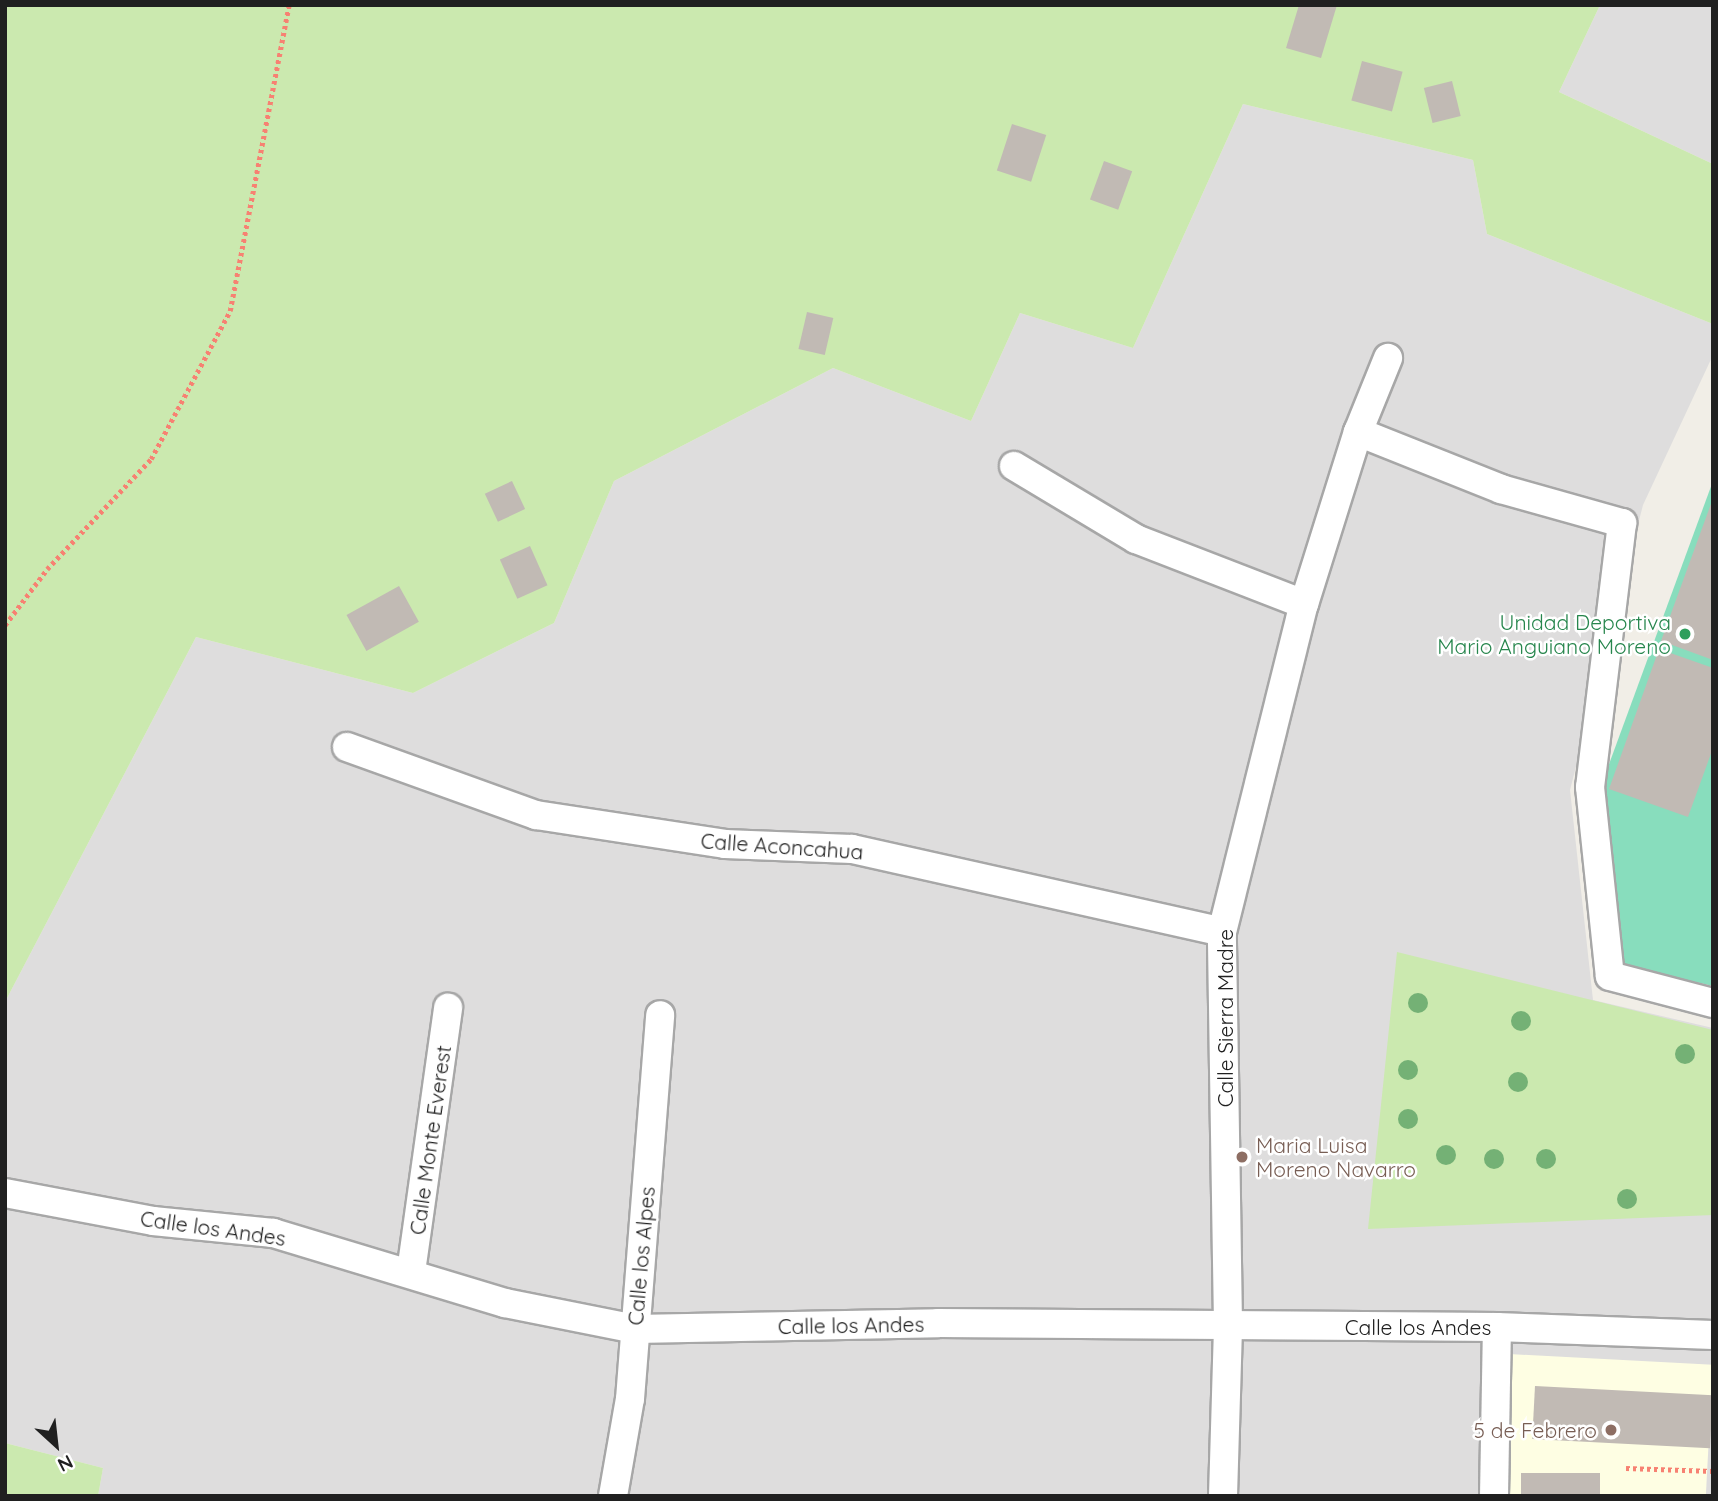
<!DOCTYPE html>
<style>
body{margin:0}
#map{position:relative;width:1718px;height:1501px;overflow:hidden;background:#f1eee7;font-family:Quicksand,sans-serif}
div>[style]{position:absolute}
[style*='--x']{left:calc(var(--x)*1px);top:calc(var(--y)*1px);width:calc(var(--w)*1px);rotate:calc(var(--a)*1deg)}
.residential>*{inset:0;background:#dedddd}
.education>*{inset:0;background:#fefee3;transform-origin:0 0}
.grass>*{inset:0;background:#cbe9af}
.pitch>*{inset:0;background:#88ddbd}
.building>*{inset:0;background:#c1bab4;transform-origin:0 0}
.path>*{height:4.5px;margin-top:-2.25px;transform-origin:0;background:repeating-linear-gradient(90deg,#f78172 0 3.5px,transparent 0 7px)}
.roads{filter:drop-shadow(2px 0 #a7a7a7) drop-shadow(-2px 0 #a7a7a7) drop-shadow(0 2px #a7a7a7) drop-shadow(0 -2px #a7a7a7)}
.street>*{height:28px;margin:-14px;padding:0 14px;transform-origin:14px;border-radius:14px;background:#fff}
.trees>*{width:20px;height:20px;margin:-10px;border-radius:50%;background:#74b175}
.dots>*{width:19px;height:19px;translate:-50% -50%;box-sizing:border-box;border:4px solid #fff;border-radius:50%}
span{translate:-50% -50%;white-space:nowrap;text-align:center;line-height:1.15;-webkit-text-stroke:5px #fff;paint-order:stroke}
.leisure-label{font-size:21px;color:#27864d}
.right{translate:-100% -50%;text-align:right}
.street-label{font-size:21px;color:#202020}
.education-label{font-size:21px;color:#785e54}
.left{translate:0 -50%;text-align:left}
.frame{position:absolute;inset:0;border:7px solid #202020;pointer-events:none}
.north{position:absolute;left:21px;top:1410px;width:70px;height:70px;-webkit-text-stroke:5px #fff;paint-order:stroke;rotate:153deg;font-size:19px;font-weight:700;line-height:28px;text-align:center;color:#202020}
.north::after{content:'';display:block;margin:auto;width:24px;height:32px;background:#202020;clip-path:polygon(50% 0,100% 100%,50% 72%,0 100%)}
</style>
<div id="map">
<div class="residential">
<div style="clip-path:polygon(1600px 5px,1713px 5px,1713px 164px,1559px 92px)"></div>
<div style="clip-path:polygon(1243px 104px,1473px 160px,1487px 234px,1713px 324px,1713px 355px,1643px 505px,1570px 790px,1593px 1000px,1713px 1028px,1713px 1496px,98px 1496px,103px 1468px,5px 1443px,5px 1002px,196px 637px,413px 693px,554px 623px,614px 481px,833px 368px,971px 421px,1020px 313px,1133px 348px)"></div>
</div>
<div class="education">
<div style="left:1509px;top:1354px;width:204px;height:142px;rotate:3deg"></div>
</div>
<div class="grass">
<div style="clip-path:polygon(5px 5px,1600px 5px,1559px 92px,1713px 164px,1713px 324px,1487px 234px,1473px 160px,1243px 104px,1133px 348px,1020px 313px,971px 421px,833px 368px,614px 481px,554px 623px,413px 693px,196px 637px,5px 1002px)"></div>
<div style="clip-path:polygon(1397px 952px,1713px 1030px,1713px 1215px,1368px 1229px)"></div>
<div style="clip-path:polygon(5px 1443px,103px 1468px,98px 1496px,5px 1496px)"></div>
</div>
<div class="pitch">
<div style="clip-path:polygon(1713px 481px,1713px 986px,1618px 964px,1601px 786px)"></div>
</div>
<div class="building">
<div style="clip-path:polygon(1299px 5px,1337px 5px,1321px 58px,1286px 48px)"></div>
<div style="left:1362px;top:61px;width:42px;height:41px;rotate:15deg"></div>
<div style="left:1452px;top:81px;width:36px;height:29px;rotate:76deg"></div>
<div style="left:1012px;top:124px;width:36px;height:49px;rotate:18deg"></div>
<div style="left:1104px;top:161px;width:30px;height:41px;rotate:20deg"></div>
<div style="left:807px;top:312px;width:27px;height:38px;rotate:13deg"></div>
<div style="left:512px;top:481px;width:31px;height:30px;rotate:65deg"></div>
<div style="clip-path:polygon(1712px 501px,1713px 501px,1713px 660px,1661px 641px)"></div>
<div style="left:530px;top:546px;width:43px;height:33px;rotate:66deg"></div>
<div style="left:399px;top:586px;width:41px;height:60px;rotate:61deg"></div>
<div style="clip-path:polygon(1659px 649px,1713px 668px,1713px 748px,1688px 817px,1609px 789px)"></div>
<div style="left:1535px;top:1386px;width:178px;height:53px;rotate:3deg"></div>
<div style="left:1521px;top:1473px;width:79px;height:23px"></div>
</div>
<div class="path">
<div style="--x:5;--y:625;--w:70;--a:-53.1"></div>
<div style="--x:47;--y:569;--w:151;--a:-46.6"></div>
<div style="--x:151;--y:459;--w:168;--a:-61.9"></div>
<div style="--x:230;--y:311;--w:312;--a:-79.1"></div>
<div style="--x:1626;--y:1468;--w:87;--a:2"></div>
</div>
<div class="roads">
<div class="street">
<div style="--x:1358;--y:432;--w:154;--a:21.7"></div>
<div style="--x:1501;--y:489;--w:126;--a:15.7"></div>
<div style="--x:1622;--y:523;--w:266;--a:96.9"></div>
<div style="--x:1590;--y:787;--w:190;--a:84"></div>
<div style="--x:1610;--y:976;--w:106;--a:14.7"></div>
<div style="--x:1014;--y:466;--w:142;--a:30.9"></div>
<div style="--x:1136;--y:539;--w:180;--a:21.2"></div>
<div style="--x:347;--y:747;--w:201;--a:19.8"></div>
<div style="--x:536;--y:815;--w:191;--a:8.7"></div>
<div style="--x:725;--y:844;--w:127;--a:2.3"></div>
<div style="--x:852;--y:849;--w:379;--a:12.6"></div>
<div style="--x:5;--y:1193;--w:151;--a:10.7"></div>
<div style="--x:153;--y:1221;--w:121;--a:5.7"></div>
<div style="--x:273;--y:1233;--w:242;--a:16.8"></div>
<div style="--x:505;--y:1303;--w:133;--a:11.3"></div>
<div style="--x:635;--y:1329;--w:303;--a:-1.1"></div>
<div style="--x:938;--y:1323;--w:559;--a:0.41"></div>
<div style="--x:1497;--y:1327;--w:216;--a:2.1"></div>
<div style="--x:411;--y:1272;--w:267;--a:-82"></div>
<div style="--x:613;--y:1496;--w:98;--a:-80.1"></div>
<div style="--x:630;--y:1399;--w:385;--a:-85.5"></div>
<div style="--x:1223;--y:1496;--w:171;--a:-88.3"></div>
<div style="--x:1228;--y:1325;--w:393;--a:-90.9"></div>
<div style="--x:1222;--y:932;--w:338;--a:-76"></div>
<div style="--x:1304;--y:604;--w:180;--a:-72.6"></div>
<div style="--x:1358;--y:432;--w:80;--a:-67.9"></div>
<div style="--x:1494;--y:1496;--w:169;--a:-89"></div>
</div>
</div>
<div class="trees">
<div style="left:1418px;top:1003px"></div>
<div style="left:1521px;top:1021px"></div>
<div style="left:1685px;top:1054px"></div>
<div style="left:1408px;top:1070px"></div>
<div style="left:1518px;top:1082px"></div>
<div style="left:1408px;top:1119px"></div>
<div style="left:1446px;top:1155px"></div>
<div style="left:1494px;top:1159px"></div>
<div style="left:1546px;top:1159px"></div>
<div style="left:1627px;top:1199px"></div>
</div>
<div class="dots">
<div style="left:1685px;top:634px;background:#2e9e5b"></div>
<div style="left:1242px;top:1157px;background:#8d6e63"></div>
<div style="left:1611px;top:1430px;background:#8d6e63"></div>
</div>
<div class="leisure-label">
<span class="right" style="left:1671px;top:634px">Unidad Deportiva<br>Mario Anguiano Moreno</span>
</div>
<div class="street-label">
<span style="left:782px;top:846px;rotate:4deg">Calle Aconcahua</span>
<span style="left:1225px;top:1018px;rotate:-90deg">Calle Sierra Madre</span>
<span style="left:430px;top:1140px;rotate:-82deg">Calle Monte Everest</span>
<span style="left:213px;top:1228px;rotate:8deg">Calle los Andes</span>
<span style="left:641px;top:1256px;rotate:-85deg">Calle los Alpes</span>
<span style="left:851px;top:1325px;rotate:-1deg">Calle los Andes</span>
<span style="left:1418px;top:1327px">Calle los Andes</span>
</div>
<div class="education-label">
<span class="left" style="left:1256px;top:1157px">Maria Luisa<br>Moreno Navarro</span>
<span class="right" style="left:1597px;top:1430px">5 de Febrero</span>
</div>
<div class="frame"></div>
<div class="north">N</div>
</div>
